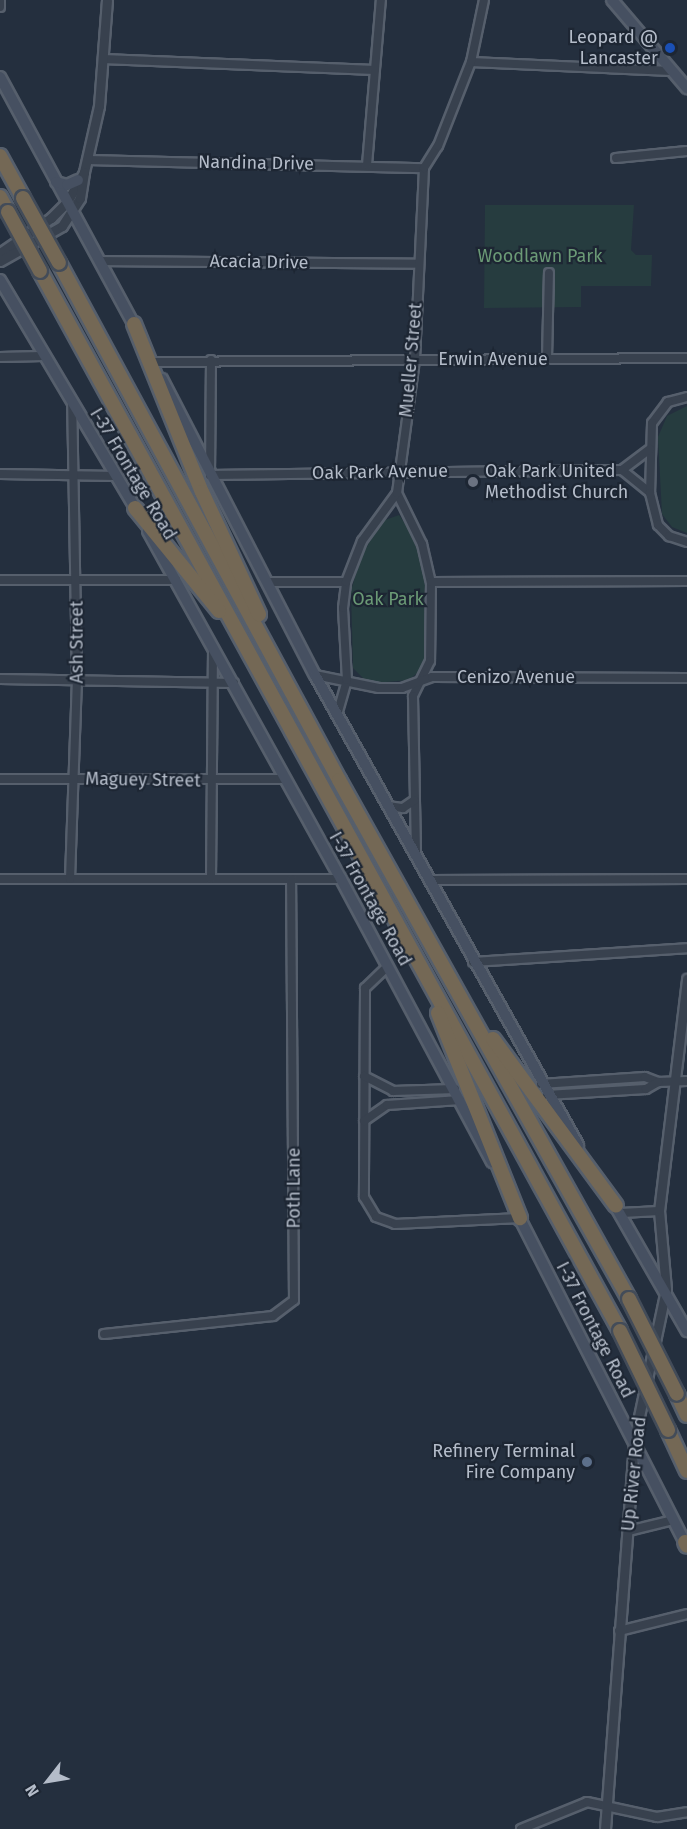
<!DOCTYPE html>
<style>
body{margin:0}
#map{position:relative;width:687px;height:1829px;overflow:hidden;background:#242f3e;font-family:"Fira Sans",sans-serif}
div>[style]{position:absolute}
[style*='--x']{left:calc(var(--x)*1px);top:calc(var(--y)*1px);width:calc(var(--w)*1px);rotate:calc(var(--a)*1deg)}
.green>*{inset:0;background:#263c3f}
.roads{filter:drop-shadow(2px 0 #565f6c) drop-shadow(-2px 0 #565f6c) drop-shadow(0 2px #565f6c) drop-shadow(0 -2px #565f6c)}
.minor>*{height:8px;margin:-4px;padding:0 4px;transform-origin:4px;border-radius:4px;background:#38414e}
.tertiary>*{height:9px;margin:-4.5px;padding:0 4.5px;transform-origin:4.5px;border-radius:4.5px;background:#38414e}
.secondary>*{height:10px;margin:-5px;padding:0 5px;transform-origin:5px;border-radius:5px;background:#465061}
.motorway>*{height:14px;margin:-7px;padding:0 7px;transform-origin:7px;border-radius:7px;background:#746855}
.bridges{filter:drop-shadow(2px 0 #434c59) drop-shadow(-2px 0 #434c59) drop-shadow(0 2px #434c59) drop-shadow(0 -2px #434c59)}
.motorway-bridge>*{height:14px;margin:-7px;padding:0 7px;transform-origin:7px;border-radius:7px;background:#746855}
.dots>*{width:16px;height:16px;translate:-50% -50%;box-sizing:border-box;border:3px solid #1d2633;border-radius:50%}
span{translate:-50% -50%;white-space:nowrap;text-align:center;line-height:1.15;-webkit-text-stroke:4.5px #1d2633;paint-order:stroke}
.poi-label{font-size:18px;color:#b4bcc9}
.right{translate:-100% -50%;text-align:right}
.left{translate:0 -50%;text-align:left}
.street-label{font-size:18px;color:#b4bcc9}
.park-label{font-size:18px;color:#6b9a76}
.north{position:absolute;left:18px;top:1751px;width:60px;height:60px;-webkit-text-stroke:4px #1d2633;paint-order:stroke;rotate:239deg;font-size:16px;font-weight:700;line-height:24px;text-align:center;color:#b4bcc9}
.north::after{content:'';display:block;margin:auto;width:21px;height:27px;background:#b4bcc9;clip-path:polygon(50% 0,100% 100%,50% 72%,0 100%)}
</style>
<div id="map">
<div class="green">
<div style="clip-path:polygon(485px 205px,634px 205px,631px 250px,636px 255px,652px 255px,651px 286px,581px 286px,581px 307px,484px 308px)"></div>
<div style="clip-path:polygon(687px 406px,687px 533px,672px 527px,662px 514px,658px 437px,667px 416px)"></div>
<div style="clip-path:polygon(399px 515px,414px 537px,425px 580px,424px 660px,422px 669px,409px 680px,375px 683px,365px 680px,353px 668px,351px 591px,361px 556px,372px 538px,385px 520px)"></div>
</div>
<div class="roads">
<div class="minor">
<div style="--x:0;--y:7;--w:7;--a:-90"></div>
<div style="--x:103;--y:59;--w:272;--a:2.3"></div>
<div style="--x:471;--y:62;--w:201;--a:2.6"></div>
<div style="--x:616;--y:158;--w:71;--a:-5.6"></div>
<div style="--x:88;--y:160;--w:336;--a:1.4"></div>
<div style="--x:367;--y:165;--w:166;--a:-85.2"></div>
<div style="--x:100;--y:261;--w:318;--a:0.5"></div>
<div style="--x:0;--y:357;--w:43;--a:-1.3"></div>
<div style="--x:547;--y:359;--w:86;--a:-88.7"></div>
<div style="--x:211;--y:360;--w:115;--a:90.5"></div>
<div style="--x:210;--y:475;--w:412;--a:-0.7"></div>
<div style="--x:622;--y:470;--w:36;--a:39"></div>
<div style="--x:154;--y:362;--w:533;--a:-0.43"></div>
<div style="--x:687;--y:397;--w:20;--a:165"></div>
<div style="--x:668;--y:402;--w:26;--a:127"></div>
<div style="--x:652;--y:423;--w:70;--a:91.6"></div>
<div style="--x:650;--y:493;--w:33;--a:76"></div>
<div style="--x:658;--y:525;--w:16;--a:45"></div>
<div style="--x:669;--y:536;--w:19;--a:18"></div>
<div style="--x:622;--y:470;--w:35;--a:-37"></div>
<div style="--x:0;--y:474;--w:116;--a:1"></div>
<div style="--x:397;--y:493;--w:57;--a:63.9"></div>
<div style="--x:422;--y:544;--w:39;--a:77"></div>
<div style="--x:431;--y:582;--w:79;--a:90.7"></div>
<div style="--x:430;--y:661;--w:39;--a:116"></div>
<div style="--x:413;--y:696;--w:156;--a:88.9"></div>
<div style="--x:0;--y:580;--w:176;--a:0"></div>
<div style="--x:269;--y:582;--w:77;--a:0"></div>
<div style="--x:431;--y:582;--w:256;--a:-0.2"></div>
<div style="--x:315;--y:675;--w:65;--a:11.5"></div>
<div style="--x:379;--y:688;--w:23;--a:0"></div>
<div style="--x:402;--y:688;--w:32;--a:-20"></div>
<div style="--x:432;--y:677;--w:255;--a:0.2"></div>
<div style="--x:0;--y:679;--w:234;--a:1"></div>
<div style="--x:337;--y:715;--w:36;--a:-74"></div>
<div style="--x:347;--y:680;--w:72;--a:-93.2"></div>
<div style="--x:343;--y:608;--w:26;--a:-83"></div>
<div style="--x:346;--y:582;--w:44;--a:-68.7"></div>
<div style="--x:362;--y:541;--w:59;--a:-53.9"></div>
<div style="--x:397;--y:493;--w:135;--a:-82.3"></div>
<div style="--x:415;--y:359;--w:191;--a:-87.3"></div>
<div style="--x:424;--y:168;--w:26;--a:-58"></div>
<div style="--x:438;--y:146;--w:90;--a:-68.6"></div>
<div style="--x:471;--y:62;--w:63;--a:-78.2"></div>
<div style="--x:0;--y:779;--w:285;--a:0"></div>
<div style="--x:388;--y:806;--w:15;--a:8"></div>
<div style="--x:403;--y:808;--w:14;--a:-34"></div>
<div style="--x:0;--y:879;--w:341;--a:0"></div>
<div style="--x:70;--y:879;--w:199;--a:-88"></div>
<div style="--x:77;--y:680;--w:276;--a:-91"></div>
<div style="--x:211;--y:879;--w:229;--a:-89.5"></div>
<div style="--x:429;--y:880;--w:258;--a:-0.2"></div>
<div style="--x:473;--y:962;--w:214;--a:-3.7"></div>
<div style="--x:388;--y:966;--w:32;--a:136"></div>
<div style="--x:365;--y:988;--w:209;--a:90.3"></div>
<div style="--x:364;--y:1197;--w:23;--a:59"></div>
<div style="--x:376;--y:1217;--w:20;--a:20"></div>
<div style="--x:395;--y:1224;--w:125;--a:-2.7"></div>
<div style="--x:364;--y:1076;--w:33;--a:27"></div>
<div style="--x:393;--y:1091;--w:62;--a:-1.8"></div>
<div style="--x:541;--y:1084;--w:104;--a:-3.9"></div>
<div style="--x:645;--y:1077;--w:14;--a:21"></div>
<div style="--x:658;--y:1082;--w:29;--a:-2"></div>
<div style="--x:547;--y:1095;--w:99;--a:-3.5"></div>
<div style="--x:646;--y:1089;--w:14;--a:-30"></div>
<div style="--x:364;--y:1121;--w:28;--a:-35"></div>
<div style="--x:387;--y:1105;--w:73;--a:-3.9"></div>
<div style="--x:621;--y:1213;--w:38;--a:-3"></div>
<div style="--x:104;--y:1334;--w:170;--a:-6.1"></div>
<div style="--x:273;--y:1316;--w:26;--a:-37"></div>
<div style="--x:294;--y:1300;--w:421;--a:-90.4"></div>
<div style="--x:628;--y:1531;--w:46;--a:-13.7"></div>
<div style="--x:619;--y:1631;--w:70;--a:-14"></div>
<div style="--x:521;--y:1829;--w:71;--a:-22.2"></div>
<div style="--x:587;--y:1802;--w:72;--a:12.1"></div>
<div style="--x:657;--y:1817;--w:30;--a:-9"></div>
</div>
<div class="tertiary">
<div style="--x:0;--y:253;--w:62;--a:-34.5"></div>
<div style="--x:51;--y:218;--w:23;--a:-45"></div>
<div style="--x:67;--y:202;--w:34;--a:-60"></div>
<div style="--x:84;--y:172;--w:68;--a:-77.2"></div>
<div style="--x:99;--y:106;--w:106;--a:-85.7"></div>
<div style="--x:0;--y:261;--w:71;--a:-29.4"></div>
<div style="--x:62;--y:226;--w:33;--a:-57"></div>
<div style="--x:80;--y:198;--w:26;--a:-81"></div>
<div style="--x:605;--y:1829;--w:390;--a:-85.7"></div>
<div style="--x:634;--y:1440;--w:154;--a:-78"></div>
<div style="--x:666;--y:1289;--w:78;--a:-95.1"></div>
<div style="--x:659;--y:1211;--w:234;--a:-83.1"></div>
</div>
<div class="secondary">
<div style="--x:612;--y:0;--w:116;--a:49.6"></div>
<div style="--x:0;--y:77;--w:288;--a:61.6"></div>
<div style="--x:56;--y:182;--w:11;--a:15"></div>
<div style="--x:67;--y:185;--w:12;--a:-24"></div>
<div style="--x:0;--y:280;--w:272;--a:59.3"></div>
<div style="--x:162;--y:379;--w:333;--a:62.7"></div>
<div style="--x:315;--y:675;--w:539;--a:60.77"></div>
<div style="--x:148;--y:531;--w:398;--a:61"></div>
<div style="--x:341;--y:879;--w:321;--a:61.9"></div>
<div style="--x:613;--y:1202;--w:149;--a:60.2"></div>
<div style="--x:516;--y:1211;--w:377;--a:63"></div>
</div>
<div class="motorway">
<div style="--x:0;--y:156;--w:48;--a:61.3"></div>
<div style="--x:0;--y:197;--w:17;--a:62"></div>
<div style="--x:59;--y:263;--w:588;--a:61.56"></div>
<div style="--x:339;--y:780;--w:595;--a:60.8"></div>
<div style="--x:40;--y:271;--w:1208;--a:61.31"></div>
<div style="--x:134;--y:324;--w:181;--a:68"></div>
<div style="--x:202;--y:492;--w:135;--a:65"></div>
<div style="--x:135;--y:508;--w:133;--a:50.8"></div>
<div style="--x:438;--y:1013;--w:221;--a:68.2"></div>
<div style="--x:493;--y:1039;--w:207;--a:53.6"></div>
<div style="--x:677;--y:1394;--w:23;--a:65"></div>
<div style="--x:668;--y:1430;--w:45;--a:65.1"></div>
<div style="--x:685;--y:1542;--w:4;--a:63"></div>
</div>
</div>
<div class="bridges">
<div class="motorway-bridge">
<div style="--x:23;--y:198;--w:74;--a:61"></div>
<div style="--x:8;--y:212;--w:67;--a:61.5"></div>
<div style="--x:629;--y:1299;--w:106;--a:63.2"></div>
<div style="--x:620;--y:1331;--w:110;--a:64.1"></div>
</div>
</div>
<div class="dots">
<div style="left:670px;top:48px;background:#1a4fb4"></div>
<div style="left:473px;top:482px;background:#6b7280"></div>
<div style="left:587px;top:1462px;background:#5c6f8a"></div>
</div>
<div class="poi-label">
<span class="right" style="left:658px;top:48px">Leopard @<br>Lancaster</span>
<span class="left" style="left:485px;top:482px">Oak Park United<br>Methodist Church</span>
<span class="right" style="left:575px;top:1462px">Refinery Terminal<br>Fire Company</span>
</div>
<div class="street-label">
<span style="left:256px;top:163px;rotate:1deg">Nandina Drive</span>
<span style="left:259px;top:262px;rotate:1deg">Acacia Drive</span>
<span style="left:493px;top:359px">Erwin Avenue</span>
<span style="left:411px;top:360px;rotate:-85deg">Mueller Street</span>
<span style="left:380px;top:472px;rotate:-1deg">Oak Park Avenue</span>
<span style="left:133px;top:474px;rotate:59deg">I-37 Frontage Road</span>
<span style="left:77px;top:642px;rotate:-90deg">Ash Street</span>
<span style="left:516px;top:677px">Cenizo Avenue</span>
<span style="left:143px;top:780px;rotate:1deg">Maguey Street</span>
<span style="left:370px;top:899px;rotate:61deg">I-37 Frontage Road</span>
<span style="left:294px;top:1188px;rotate:-90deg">Poth Lane</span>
<span style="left:595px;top:1330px;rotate:63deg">I-37 Frontage Road</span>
<span style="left:634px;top:1474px;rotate:-84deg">Up River Road</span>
</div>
<div class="park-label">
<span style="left:540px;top:256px">Woodlawn Park</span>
<span style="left:388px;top:599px">Oak Park</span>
</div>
<div class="north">N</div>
</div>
